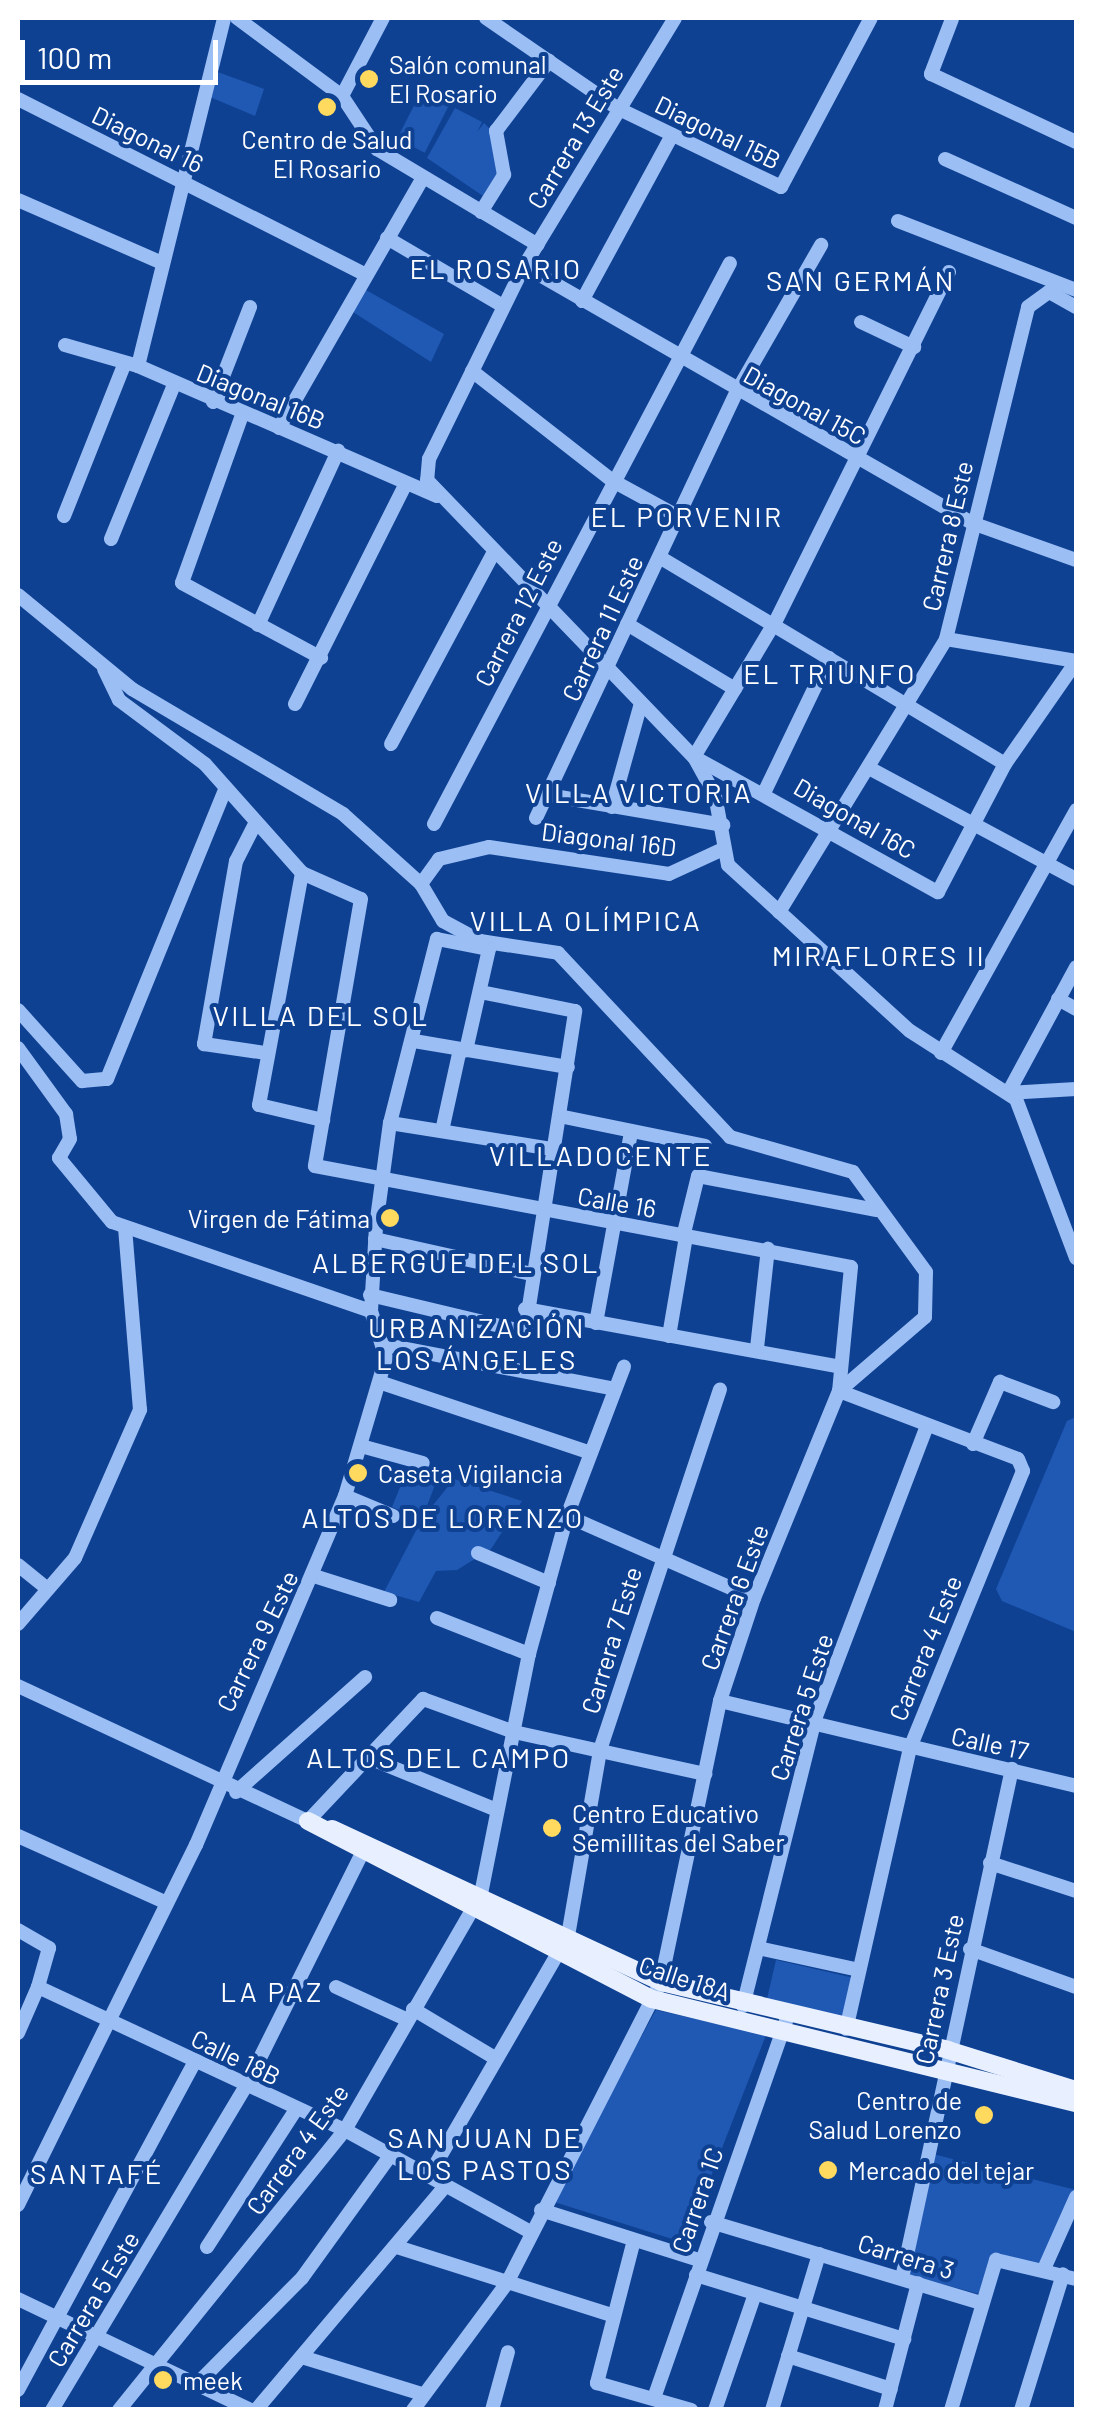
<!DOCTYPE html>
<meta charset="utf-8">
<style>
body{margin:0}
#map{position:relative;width:1094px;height:2427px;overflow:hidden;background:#0f4193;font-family:Barlow,sans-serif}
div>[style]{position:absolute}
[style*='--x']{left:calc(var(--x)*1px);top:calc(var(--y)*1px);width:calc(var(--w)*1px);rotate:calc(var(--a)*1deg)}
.green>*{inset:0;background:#2059b3;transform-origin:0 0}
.minor>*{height:14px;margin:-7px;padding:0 7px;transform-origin:7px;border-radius:7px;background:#9bbef4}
.major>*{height:18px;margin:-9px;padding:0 9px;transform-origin:9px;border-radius:9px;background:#e8f0ff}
.dots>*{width:28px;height:28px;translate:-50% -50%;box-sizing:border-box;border:5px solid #0f4193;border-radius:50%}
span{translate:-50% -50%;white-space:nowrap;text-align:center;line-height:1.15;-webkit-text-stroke:8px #0f4193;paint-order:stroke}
.poi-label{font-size:25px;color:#fff}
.left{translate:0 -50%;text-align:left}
.right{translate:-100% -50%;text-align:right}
.street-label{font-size:25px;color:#fff}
.neighbourhood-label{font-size:28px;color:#fff;letter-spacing:2.5px}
.frame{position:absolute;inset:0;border:20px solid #fff;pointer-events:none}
.scale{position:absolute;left:20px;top:40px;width:198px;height:45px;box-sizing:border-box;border:5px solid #fff;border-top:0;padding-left:12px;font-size:30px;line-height:35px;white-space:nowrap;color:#fff;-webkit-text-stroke:8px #0f4193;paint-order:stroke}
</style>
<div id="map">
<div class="green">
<div style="clip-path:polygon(215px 71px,264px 89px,255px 116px,210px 97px)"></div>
<div style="left:423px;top:88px;width:31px;height:57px;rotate:27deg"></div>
<div style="clip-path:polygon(455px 108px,482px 122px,477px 132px,484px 123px,491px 130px,502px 174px,486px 198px,427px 158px)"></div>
<div style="clip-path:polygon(366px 290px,444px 334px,431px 362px,350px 310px)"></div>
<div style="clip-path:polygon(1076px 1417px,1076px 1632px,1002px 1601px,996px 1589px,1067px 1421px)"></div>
<div style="clip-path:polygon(409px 1465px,438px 1477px,422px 1519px,454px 1479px,522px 1501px,491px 1549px,457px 1570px,436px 1571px,419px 1602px,384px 1592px,422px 1519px,392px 1507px)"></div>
<div style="left:776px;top:1960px;width:80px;height:41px;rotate:13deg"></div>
<div style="clip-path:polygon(656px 2010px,766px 2035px,685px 2243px,551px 2201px)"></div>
<div style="clip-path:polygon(933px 2154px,1076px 2190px,1041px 2266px,994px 2259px,983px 2295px,908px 2275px)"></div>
</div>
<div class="minor">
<div style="--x:237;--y:18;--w:131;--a:36.6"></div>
<div style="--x:342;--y:96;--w:64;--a:56.6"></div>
<div style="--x:377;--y:149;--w:187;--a:30.8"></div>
<div style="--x:486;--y:18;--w:159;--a:34.5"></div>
<div style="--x:617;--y:108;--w:182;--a:25.7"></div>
<div style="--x:781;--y:187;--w:191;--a:-62"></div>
<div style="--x:675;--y:18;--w:290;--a:121.3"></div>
<div style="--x:524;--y:266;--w:215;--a:116.2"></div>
<div style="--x:429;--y:459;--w:21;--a:95"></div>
<div style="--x:427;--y:480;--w:385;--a:46.1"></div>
<div style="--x:694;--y:757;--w:279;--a:29"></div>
<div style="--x:938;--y:892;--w:144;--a:-62.4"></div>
<div style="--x:1005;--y:764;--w:124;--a:-55.2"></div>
<div style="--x:952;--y:19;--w:59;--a:110.9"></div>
<div style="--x:931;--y:74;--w:160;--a:25.1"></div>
<div style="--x:342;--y:96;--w:88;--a:-62.3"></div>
<div style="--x:18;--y:99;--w:389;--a:26.8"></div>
<div style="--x:945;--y:159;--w:144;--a:24.2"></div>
<div style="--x:18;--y:200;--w:157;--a:23.6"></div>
<div style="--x:481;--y:212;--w:44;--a:-58.1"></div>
<div style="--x:504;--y:175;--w:45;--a:-100.3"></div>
<div style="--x:496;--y:131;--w:88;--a:-52.9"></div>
<div style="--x:898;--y:221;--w:191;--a:21.2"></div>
<div style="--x:387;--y:238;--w:134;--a:30.4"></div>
<div style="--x:524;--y:266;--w:516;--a:29.84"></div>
<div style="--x:972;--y:523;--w:110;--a:19.6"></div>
<div style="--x:949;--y:272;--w:391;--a:116.4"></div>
<div style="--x:775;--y:622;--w:157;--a:121"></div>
<div style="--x:694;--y:757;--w:43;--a:61.1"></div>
<div style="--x:715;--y:795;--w:71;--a:79.5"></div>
<div style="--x:728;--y:865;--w:246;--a:42.4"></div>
<div style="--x:910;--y:1031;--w:126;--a:32.7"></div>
<div style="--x:1016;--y:1099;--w:170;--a:69.3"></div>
<div style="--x:582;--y:301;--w:189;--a:-61.5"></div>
<div style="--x:861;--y:322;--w:59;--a:25.3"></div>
<div style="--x:65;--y:345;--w:76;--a:16"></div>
<div style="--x:138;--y:366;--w:326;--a:23.5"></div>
<div style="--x:138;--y:366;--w:358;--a:-76.1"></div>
<div style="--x:472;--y:371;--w:179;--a:38"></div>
<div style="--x:613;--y:481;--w:75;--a:28.6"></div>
<div style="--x:213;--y:402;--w:102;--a:-68.7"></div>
<div style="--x:242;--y:415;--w:178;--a:109.7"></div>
<div style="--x:182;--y:583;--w:158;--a:28.3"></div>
<div style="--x:279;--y:428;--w:289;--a:-60.1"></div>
<div style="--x:64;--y:516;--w:165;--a:-68.3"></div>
<div style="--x:111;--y:539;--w:166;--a:-67.8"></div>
<div style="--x:661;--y:558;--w:401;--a:30.9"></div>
<div style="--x:18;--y:595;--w:148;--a:39.5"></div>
<div style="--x:132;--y:689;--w:245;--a:30.6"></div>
<div style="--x:343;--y:814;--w:105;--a:41.9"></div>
<div style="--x:421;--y:884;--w:43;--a:59.3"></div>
<div style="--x:443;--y:921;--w:42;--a:28.4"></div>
<div style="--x:480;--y:941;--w:79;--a:8.7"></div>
<div style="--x:558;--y:953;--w:252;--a:46.9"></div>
<div style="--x:730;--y:1137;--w:128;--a:15.9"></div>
<div style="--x:853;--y:1172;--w:124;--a:53.9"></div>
<div style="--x:926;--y:1272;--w:45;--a:91.3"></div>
<div style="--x:925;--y:1317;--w:113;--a:139.3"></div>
<div style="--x:839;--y:1391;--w:224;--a:112.3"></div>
<div style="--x:754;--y:1598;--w:108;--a:108.3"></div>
<div style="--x:720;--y:1701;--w:287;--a:101.9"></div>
<div style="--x:661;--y:1982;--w:338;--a:117.1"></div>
<div style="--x:507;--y:2283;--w:158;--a:126.5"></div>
<div style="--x:627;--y:624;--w:126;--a:31"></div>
<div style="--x:258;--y:625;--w:192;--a:-65.3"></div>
<div style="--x:946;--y:639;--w:132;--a:9.6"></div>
<div style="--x:104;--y:669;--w:34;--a:64"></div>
<div style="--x:119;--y:700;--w:107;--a:36.7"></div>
<div style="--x:205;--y:764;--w:146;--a:48.3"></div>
<div style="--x:302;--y:873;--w:64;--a:23.8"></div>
<div style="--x:361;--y:899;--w:271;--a:99.8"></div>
<div style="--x:315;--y:1166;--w:545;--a:10.67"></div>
<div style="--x:851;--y:1267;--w:125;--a:95.5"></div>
<div style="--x:295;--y:704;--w:247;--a:-63.3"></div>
<div style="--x:391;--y:744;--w:218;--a:-61.8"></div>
<div style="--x:869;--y:768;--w:235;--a:28.2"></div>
<div style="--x:764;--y:793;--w:150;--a:-64.3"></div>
<div style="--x:548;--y:795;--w:178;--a:9.7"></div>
<div style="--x:612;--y:807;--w:104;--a:-74.4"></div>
<div style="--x:536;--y:818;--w:470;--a:-64.8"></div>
<div style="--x:736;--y:393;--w:171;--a:-60.1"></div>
<div style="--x:434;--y:824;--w:634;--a:-62.18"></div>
<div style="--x:254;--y:826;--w:39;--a:117"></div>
<div style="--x:236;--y:861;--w:186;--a:99.9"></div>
<div style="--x:204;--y:1044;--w:63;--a:8.3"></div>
<div style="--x:302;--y:873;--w:236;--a:100.5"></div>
<div style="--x:259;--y:1105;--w:66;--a:13.2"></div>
<div style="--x:421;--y:884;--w:31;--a:-54"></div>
<div style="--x:439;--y:859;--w:51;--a:-13.5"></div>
<div style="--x:489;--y:847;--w:182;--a:8.5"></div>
<div style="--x:669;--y:874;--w:57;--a:-24.8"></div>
<div style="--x:779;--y:912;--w:320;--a:-58.5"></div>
<div style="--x:946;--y:639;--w:342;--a:-76.1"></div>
<div style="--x:1028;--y:307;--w:26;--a:-36"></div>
<div style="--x:1049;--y:292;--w:31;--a:29"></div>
<div style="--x:1058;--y:999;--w:21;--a:29"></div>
<div style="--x:18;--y:1010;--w:96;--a:48"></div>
<div style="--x:82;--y:1081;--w:25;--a:-5"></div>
<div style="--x:107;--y:1079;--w:312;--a:-67.8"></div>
<div style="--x:414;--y:1041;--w:156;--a:9.6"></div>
<div style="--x:18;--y:1048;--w:82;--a:54"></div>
<div style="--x:66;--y:1114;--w:25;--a:81"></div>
<div style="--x:70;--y:1139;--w:22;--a:120"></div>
<div style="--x:59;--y:1158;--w:83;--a:50.4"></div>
<div style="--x:112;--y:1222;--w:274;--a:19"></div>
<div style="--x:941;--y:1053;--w:278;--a:-60.9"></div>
<div style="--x:1008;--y:1093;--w:143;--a:-61.6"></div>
<div style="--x:1008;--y:1093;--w:68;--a:-3.4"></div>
<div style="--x:564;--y:1117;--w:144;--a:11.6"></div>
<div style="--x:390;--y:1123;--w:171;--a:9.1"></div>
<div style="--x:442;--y:1131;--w:84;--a:-77.6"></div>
<div style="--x:683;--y:1237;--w:63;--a:-76.2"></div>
<div style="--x:698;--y:1176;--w:182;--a:10.8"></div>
<div style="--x:375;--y:1239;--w:160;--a:12.6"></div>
<div style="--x:370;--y:1295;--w:159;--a:13.4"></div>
<div style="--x:525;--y:1332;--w:325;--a:-81.1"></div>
<div style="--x:575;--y:1011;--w:96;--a:-168.6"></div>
<div style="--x:525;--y:1309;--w:317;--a:10.4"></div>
<div style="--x:596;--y:1323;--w:193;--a:-79.6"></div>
<div style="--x:669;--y:1336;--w:100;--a:-80.3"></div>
<div style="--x:385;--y:1345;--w:234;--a:10.8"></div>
<div style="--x:757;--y:1348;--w:100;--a:-83.7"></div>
<div style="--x:382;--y:1383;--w:220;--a:18.5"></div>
<div style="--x:839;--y:1391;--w:191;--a:20.8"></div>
<div style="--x:1018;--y:1459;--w:13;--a:67"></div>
<div style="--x:1023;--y:1471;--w:299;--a:112.2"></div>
<div style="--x:910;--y:1748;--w:288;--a:102.8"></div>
<div style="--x:973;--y:1444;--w:68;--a:-66.5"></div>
<div style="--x:1000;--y:1382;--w:57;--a:20.7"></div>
<div style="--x:361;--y:1446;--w:64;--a:15.3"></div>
<div style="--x:345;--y:1496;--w:52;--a:22.6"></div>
<div style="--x:567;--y:1516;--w:204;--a:23.7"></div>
<div style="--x:478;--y:1553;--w:77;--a:22.9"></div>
<div style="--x:18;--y:1565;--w:32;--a:39"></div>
<div style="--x:314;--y:1576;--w:80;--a:17.5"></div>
<div style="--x:437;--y:1618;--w:99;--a:21.4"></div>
<div style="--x:18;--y:1624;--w:87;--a:-49.2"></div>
<div style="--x:75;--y:1558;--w:162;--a:-66.3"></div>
<div style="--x:140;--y:1410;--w:183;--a:-94.7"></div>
<div style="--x:18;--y:1686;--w:320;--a:25"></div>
<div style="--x:308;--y:1821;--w:168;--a:-46.7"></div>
<div style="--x:423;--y:1699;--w:97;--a:19.9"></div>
<div style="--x:514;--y:1732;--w:196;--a:12.4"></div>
<div style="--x:720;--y:1701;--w:366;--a:13.4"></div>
<div style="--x:369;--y:1758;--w:138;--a:22.1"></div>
<div style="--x:236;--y:1792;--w:173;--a:-41.7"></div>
<div style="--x:18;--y:1836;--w:163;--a:24.2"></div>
<div style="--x:990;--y:1863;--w:90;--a:18"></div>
<div style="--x:18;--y:1930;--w:36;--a:30"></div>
<div style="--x:49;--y:1948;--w:41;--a:105.8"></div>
<div style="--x:38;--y:1987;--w:339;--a:25"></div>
<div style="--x:345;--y:2130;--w:213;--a:28.8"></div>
<div style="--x:758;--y:1948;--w:103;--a:12.3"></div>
<div style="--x:970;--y:1949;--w:113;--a:19.7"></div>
<div style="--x:336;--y:1987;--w:77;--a:24.6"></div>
<div style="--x:743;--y:2006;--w:296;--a:-75.9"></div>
<div style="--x:815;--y:1719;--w:311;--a:-69.1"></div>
<div style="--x:413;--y:2009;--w:96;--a:30.9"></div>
<div style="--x:18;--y:2033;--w:50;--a:-66.5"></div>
<div style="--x:430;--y:2174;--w:275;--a:-59.9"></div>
<div style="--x:568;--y:1936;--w:189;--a:-80.2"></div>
<div style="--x:600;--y:1750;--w:380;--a:-71.6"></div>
<div style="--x:18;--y:2205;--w:402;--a:-63.7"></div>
<div style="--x:196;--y:1845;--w:379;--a:-66.9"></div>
<div style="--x:345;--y:1496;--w:144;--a:-73.5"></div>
<div style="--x:386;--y:1358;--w:49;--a:-107.7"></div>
<div style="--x:371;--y:1311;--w:85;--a:-86.6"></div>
<div style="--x:376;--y:1226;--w:104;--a:-82.3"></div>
<div style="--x:390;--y:1123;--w:190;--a:-75.7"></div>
<div style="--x:437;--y:939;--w:53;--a:10.9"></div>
<div style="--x:489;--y:949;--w:104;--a:102.8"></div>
<div style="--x:541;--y:2210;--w:166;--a:17.6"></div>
<div style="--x:711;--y:2222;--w:282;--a:16.7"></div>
<div style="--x:634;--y:2240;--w:148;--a:104.5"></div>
<div style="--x:597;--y:2383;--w:98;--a:16"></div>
<div style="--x:207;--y:2247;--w:162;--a:-57.1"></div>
<div style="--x:397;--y:2247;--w:225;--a:17.6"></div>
<div style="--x:1044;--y:2269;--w:79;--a:-66"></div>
<div style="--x:696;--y:2275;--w:218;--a:17.1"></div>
<div style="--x:902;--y:2278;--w:521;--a:-77.81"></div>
<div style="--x:18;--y:2299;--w:258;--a:25.5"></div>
<div style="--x:788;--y:2356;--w:108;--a:17.8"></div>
<div style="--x:305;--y:2358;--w:122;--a:17.1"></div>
<div style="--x:198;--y:2383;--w:148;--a:-45.3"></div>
<div style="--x:302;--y:2278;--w:150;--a:-54.2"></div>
<div style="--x:18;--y:2390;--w:374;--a:-61.7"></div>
<div style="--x:654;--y:2398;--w:403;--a:-70.7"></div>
<div style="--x:52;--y:2410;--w:378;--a:-59.1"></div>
<div style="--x:246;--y:2086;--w:271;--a:-63.5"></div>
<div style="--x:119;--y:2410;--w:360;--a:-51.1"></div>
<div style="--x:345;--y:2130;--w:272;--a:-60"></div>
<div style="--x:481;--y:1894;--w:245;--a:-78.7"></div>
<div style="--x:529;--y:1654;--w:143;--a:-74.6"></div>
<div style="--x:567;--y:1516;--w:160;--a:-69.1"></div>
<div style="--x:256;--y:2410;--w:293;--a:-49.8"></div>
<div style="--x:492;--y:2410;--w:60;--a:-74.6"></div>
<div style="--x:715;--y:2410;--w:123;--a:-71"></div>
<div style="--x:772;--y:2410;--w:163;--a:-73.2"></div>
<div style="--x:885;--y:2410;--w:131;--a:-75.4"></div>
<div style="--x:951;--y:2410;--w:157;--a:-73.3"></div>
<div style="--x:996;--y:2260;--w:82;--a:13.4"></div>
<div style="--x:1021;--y:2410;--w:142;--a:-72.8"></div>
</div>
<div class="major">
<div style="--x:308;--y:1821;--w:387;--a:27.4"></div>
<div style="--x:652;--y:1999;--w:437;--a:13.8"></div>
<div style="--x:332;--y:1829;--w:363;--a:24.9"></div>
<div style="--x:661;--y:1982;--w:295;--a:13.3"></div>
<div style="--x:948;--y:2050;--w:134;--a:17.4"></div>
</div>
<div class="dots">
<div style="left:369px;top:79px;background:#ffda5e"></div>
<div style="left:327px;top:107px;background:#ffda5e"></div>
<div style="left:390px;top:1218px;background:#ffda5e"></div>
<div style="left:358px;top:1473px;background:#ffda5e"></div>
<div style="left:552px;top:1828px;background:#ffda5e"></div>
<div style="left:984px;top:2115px;background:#ffda5e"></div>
<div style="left:828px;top:2170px;background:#ffda5e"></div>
<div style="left:163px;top:2380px;background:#ffda5e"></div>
</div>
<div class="poi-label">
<span class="left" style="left:389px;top:79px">Salón comunal<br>El Rosario</span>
<span style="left:327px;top:154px">Centro de Salud<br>El Rosario</span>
<span class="right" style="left:370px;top:1218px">Virgen de Fátima</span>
<span class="left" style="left:378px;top:1473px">Caseta Vigilancia</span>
<span class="left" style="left:572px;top:1828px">Centro Educativo<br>Semillitas del Saber</span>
<span class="right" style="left:962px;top:2115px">Centro de<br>Salud Lorenzo</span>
<span class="left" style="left:848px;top:2170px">Mercado del tejar</span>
<span class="left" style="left:183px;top:2380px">meek</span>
</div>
<div class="street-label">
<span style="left:718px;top:132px;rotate:26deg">Diagonal 15B</span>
<span style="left:575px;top:137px;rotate:-59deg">Carrera 13 Este</span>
<span style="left:148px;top:139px;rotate:26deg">Diagonal 16</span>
<span style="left:261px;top:396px;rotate:22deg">Diagonal 16B</span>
<span style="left:805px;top:405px;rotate:29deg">Diagonal 15C</span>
<span style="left:947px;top:536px;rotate:-77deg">Carrera 8 Este</span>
<span style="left:518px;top:612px;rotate:-63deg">Carrera 12 Este</span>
<span style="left:602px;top:628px;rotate:-65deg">Carrera 11 Este</span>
<span style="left:855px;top:818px;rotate:30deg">Diagonal 16C</span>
<span style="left:609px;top:839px;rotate:7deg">Diagonal 16D</span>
<span style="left:617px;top:1202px;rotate:10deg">Calle 16</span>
<span style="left:734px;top:1597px;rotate:-70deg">Carrera 6 Este</span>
<span style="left:611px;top:1640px;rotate:-73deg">Carrera 7 Este</span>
<span style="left:257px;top:1641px;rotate:-64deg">Carrera 9 Este</span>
<span style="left:925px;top:1648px;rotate:-68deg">Carrera 4 Este</span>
<span style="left:801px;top:1707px;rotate:-72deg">Carrera 5 Este</span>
<span style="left:990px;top:1743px;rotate:12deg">Calle 17</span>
<span style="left:685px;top:1978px;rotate:18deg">Calle 18A</span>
<span style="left:939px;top:1989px;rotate:-78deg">Carrera 3 Este</span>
<span style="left:236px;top:2057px;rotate:26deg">Calle 18B</span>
<span style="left:297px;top:2149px;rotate:-54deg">Carrera 4 Este</span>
<span style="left:697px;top:2200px;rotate:-71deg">Carrera 1C</span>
<span style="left:906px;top:2256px;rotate:17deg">Carrera 3</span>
<span style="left:93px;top:2299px;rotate:-59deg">Carrera 5 Este</span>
</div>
<div class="neighbourhood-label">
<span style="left:496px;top:268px">EL ROSARIO</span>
<span style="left:861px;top:280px">SAN GERMÁN</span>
<span style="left:687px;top:516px">EL PORVENIR</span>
<span style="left:830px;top:673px">EL TRIUNFO</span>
<span style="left:639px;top:792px">VILLA VICTORIA</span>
<span style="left:586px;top:920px">VILLA OLÍMPICA</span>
<span style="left:879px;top:955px">MIRAFLORES II</span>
<span style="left:321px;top:1015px">VILLA DEL SOL</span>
<span style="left:601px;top:1155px">VILLADOCENTE</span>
<span style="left:456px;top:1262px">ALBERGUE DEL SOL</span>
<span style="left:477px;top:1343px">URBANIZACIÓN<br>LOS ÁNGELES</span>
<span style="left:443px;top:1517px">ALTOS DE LORENZO</span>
<span style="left:439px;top:1757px">ALTOS DEL CAMPO</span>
<span style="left:272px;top:1991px">LA PAZ</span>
<span style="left:485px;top:2153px">SAN JUAN DE<br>LOS PASTOS</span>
<span style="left:97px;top:2173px">SANTAFÉ</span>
</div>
<div class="frame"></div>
<div class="scale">100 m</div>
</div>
